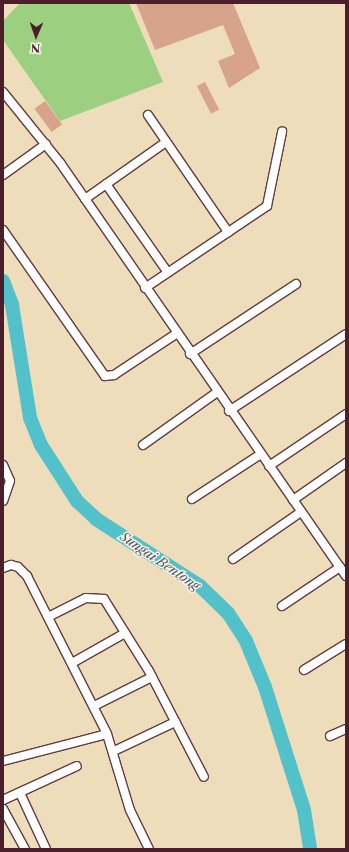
<!DOCTYPE html>
<style>
body{margin:0}
#map{position:relative;width:349px;height:852px;overflow:hidden;background:#edb;font-family:"Libre Caslon Text",serif}
div>[style]{position:absolute}
[style*='--x']{left:calc(var(--x)*1px);top:calc(var(--y)*1px);width:calc(var(--w)*1px);rotate:calc(var(--a)*1deg)}
.green>*{inset:0;background:#9ccf7f}
.river>*{height:14px;margin:-7px;padding:0 7px;transform-origin:7px;border-radius:7px;background:#53c1c9}
.building>*{inset:0;background:#d7a38a;transform-origin:0 0}
.roads{filter:drop-shadow(1px 0 #633c41) drop-shadow(-1px 0 #633c41) drop-shadow(0 1px #633c41) drop-shadow(0 -1px #633c41)}
.minor>*{height:8px;margin:-4px;padding:0 4px;transform-origin:4px;border-radius:4px;background:#fff}
span{translate:-50% -50%;white-space:nowrap;text-align:center;line-height:1.15;-webkit-text-stroke:3px #f7f3e8;paint-order:stroke}
.water-label{font-size:13px;color:#4d5862;font-style:italic}
.frame{position:absolute;inset:0;border:4px solid #4a1f2b;pointer-events:none}
.north{position:absolute;left:16px;top:16px;width:40px;height:40px;-webkit-text-stroke:3px #f7f3e8;paint-order:stroke;rotate:182deg;font-size:11px;font-weight:700;line-height:16px;text-align:center;color:#4a1f2b}
.north::after{content:'';display:block;margin:auto;width:14px;height:18px;background:#4a1f2b;clip-path:polygon(50% 0,100% 100%,50% 72%,0 100%)}
</style>
<div id="map">
<div class="green">
<div style="clip-path:polygon(20px 3px,129px 3px,163px 82px,60px 121px,3px 40px,3px 21px)"></div>
</div>
<div class="river">
<div style="--x:3;--y:281;--w:26;--a:69"></div>
<div style="--x:12;--y:305;--w:114;--a:80.9"></div>
<div style="--x:30;--y:418;--w:29;--a:68"></div>
<div style="--x:41;--y:445;--w:67;--a:57.3"></div>
<div style="--x:77;--y:501;--w:26;--a:43"></div>
<div style="--x:96;--y:519;--w:124;--a:32.8"></div>
<div style="--x:200;--y:586;--w:39;--a:44"></div>
<div style="--x:228;--y:613;--w:33;--a:57"></div>
<div style="--x:246;--y:641;--w:50;--a:67.6"></div>
<div style="--x:265;--y:687;--w:129;--a:72.4"></div>
<div style="--x:304;--y:810;--w:39;--a:81"></div>
</div>
<div class="building">
<div style="clip-path:polygon(136px 3px,233px 3px,260px 68px,229px 88px,218px 61px,235px 54px,223px 25px,155px 50px)"></div>
<div style="left:205px;top:82px;width:31px;height:9px;rotate:63deg"></div>
<div style="left:45px;top:101px;width:29px;height:13px;rotate:54deg"></div>
</div>
<div class="roads">
<div class="minor">
<div style="--x:3;--y:92;--w:92;--a:51.1"></div>
<div style="--x:61;--y:164;--w:501;--a:55.33"></div>
<div style="--x:148;--y:115;--w:142;--a:55.6"></div>
<div style="--x:3;--y:175;--w:53;--a:-35.8"></div>
<div style="--x:106;--y:184;--w:108;--a:55.1"></div>
<div style="--x:85;--y:199;--w:99;--a:-35.1"></div>
<div style="--x:3;--y:230;--w:178;--a:55.1"></div>
<div style="--x:105;--y:376;--w:9;--a:-6"></div>
<div style="--x:114;--y:375;--w:74;--a:-33.5"></div>
<div style="--x:145;--y:288;--w:147;--a:-33.9"></div>
<div style="--x:267;--y:206;--w:76;--a:-78.5"></div>
<div style="--x:190;--y:354;--w:127;--a:-33.4"></div>
<div style="--x:229;--y:411;--w:140;--a:-33.3"></div>
<div style="--x:143;--y:445;--w:90;--a:-35.5"></div>
<div style="--x:3;--y:465;--w:17;--a:66"></div>
<div style="--x:10;--y:481;--w:21;--a:109"></div>
<div style="--x:269;--y:466;--w:93;--a:-34"></div>
<div style="--x:192;--y:499;--w:82;--a:-33.1"></div>
<div style="--x:293;--y:500;--w:65;--a:-34.9"></div>
<div style="--x:233;--y:559;--w:83;--a:-34.7"></div>
<div style="--x:3;--y:568;--w:9;--a:-21"></div>
<div style="--x:11;--y:565;--w:7;--a:16"></div>
<div style="--x:18;--y:567;--w:13;--a:45"></div>
<div style="--x:27;--y:576;--w:177;--a:63.1"></div>
<div style="--x:107;--y:734;--w:79;--a:73.2"></div>
<div style="--x:130;--y:810;--w:43;--a:64"></div>
<div style="--x:282;--y:606;--w:70;--a:-33.9"></div>
<div style="--x:48;--y:617;--w:42;--a:-26.6"></div>
<div style="--x:86;--y:598;--w:18;--a:3"></div>
<div style="--x:104;--y:599;--w:85;--a:58"></div>
<div style="--x:149;--y:671;--w:119;--a:62.6"></div>
<div style="--x:72;--y:663;--w:61;--a:-29.5"></div>
<div style="--x:304;--y:670;--w:49;--a:-31.8"></div>
<div style="--x:94;--y:706;--w:65;--a:-26.6"></div>
<div style="--x:330;--y:736;--w:17;--a:-24"></div>
<div style="--x:114;--y:751;--w:68;--a:-25.4"></div>
<div style="--x:3;--y:761;--w:107;--a:-14.6"></div>
<div style="--x:20;--y:793;--w:62;--a:65.1"></div>
<div style="--x:3;--y:800;--w:81;--a:-24.7"></div>
<div style="--x:3;--y:809;--w:46;--a:61.2"></div>
</div>
</div>
<div class="water-label">
<span style="left:160px;top:561px;rotate:34deg">Sungai Bentong</span>
</div>
<div class="frame"></div>
<div class="north">N</div>
</div>
